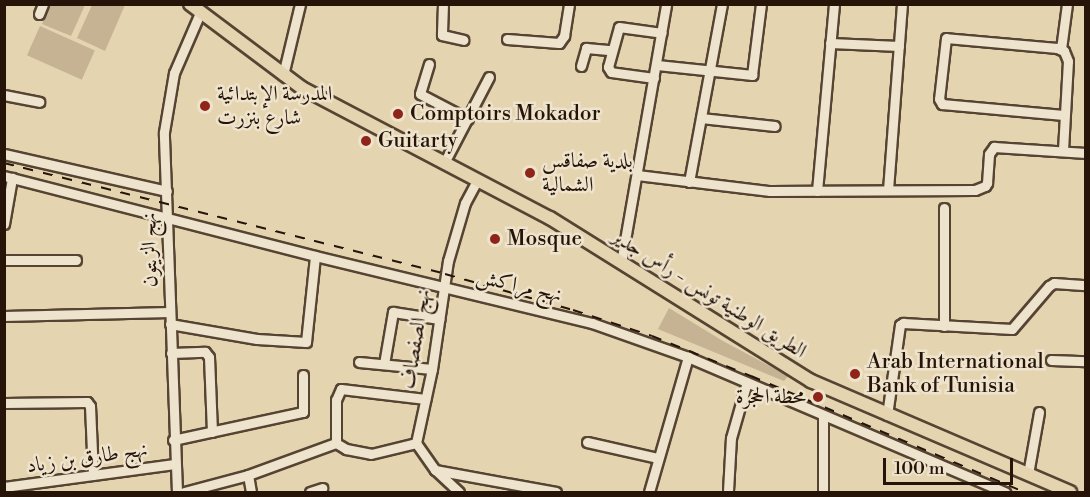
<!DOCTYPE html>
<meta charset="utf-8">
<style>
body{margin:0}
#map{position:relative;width:1090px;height:497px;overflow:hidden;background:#e5d4b0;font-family:"Libre Bodoni",Amiri,serif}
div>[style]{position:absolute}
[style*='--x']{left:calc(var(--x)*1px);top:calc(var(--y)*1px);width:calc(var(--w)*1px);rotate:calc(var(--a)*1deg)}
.green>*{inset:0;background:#c5b394;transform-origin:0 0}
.roads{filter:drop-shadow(2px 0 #564433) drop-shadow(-2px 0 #564433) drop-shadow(0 2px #564433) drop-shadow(0 -2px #564433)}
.minor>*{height:9px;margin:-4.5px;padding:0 4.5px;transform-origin:4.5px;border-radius:4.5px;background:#eee3cc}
.major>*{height:12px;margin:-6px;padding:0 6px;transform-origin:6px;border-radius:6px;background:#e5d4b0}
.rail>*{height:2px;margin-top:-1px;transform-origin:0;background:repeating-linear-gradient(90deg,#261409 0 10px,transparent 0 20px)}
.dots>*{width:16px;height:16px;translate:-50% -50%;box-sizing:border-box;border:3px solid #eee3cc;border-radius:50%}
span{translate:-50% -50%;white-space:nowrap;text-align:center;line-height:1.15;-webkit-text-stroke:5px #eee3cc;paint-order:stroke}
.poi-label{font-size:21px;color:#261409}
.left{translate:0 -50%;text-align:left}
.right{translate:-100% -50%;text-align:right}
.street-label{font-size:21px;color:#261409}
.frame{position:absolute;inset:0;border:6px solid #261409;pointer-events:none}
.scale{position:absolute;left:883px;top:458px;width:130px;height:27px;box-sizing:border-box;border:3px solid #261409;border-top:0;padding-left:8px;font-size:18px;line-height:21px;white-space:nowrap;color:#261409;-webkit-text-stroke:4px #eee3cc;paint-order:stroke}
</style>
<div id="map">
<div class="green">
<div style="clip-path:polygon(50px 5px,85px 5px,71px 36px,42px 24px)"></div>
<div style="clip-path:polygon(92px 5px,125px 5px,105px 51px,77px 38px)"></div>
<div style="left:40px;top:26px;width:60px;height:32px;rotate:24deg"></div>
<div style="clip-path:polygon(669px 308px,723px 341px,788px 376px,784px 381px,658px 329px)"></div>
</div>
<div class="roads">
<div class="minor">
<div style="--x:443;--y:4;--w:31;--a:92"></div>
<div style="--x:442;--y:35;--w:22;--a:13"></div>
<div style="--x:39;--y:14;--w:11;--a:-68"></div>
<div style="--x:507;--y:39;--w:52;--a:4.4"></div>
<div style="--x:559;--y:43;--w:9;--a:-54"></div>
<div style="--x:564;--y:36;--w:32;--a:-81"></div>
<div style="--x:830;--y:43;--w:69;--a:2.5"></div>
<div style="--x:1061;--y:49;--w:45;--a:-82.4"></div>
<div style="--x:429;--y:64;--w:31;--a:107"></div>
<div style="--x:420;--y:94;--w:54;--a:27.5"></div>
<div style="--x:657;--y:65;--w:96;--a:6"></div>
<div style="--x:752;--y:75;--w:72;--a:-82.8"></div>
<div style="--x:581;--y:66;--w:19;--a:-74"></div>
<div style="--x:586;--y:48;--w:25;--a:5"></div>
<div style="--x:283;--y:75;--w:73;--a:-76.5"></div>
<div style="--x:654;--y:78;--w:43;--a:-172.1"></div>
<div style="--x:611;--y:72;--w:6;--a:-121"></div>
<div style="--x:608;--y:67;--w:41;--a:-74.6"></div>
<div style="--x:619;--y:27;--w:43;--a:7.9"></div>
<div style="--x:4;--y:95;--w:36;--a:11"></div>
<div style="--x:701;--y:118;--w:74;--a:6.2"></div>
<div style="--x:1063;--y:150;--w:89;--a:-86.8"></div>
<div style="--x:1068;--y:61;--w:11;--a:-112"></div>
<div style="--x:1064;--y:51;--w:8;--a:-157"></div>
<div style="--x:1057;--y:48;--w:111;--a:-174.9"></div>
<div style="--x:946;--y:38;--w:61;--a:96.5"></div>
<div style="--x:939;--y:99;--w:6;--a:59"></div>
<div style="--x:942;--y:104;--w:122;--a:5.2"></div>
<div style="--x:4;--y:154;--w:167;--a:12.8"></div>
<div style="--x:444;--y:163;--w:97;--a:-62.4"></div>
<div style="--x:637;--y:175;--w:134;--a:6.9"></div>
<div style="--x:770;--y:191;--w:205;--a:-0.3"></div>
<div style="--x:975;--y:190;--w:11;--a:-22"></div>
<div style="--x:985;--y:186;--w:4;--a:-56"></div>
<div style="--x:987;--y:183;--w:29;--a:-86"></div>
<div style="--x:989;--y:154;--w:9;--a:-54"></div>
<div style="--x:994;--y:147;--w:92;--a:3.7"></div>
<div style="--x:4;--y:176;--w:321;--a:14.4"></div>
<div style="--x:315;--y:256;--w:285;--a:13.6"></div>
<div style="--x:592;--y:323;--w:102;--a:19.5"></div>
<div style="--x:688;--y:357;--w:345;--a:23.1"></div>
<div style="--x:689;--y:182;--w:181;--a:-79.5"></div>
<div style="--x:888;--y:190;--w:187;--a:-85.7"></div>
<div style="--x:817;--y:191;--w:188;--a:-84.8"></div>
<div style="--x:4;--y:224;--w:47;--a:-80.1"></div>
<div style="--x:4;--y:260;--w:72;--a:0"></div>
<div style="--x:621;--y:263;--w:263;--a:-80.1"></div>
<div style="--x:4;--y:316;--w:166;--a:-1.4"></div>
<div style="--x:170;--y:324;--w:88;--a:9.8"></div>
<div style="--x:257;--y:339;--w:49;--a:3.5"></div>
<div style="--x:306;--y:342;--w:86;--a:-84"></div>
<div style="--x:944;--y:326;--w:118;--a:-90"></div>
<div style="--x:171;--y:353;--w:34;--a:-2"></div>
<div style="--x:205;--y:352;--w:6;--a:51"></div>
<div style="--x:209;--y:357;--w:75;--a:87.7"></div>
<div style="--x:1051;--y:360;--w:35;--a:2"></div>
<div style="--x:359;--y:362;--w:73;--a:5.5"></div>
<div style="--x:384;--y:364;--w:53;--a:-80.2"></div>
<div style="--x:393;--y:312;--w:47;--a:8.7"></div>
<div style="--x:4;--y:403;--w:83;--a:-0.7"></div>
<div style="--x:87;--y:402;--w:5;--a:53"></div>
<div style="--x:90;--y:406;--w:69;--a:87.5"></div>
<div style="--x:823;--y:415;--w:77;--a:90"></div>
<div style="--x:887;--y:415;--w:91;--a:-81.8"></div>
<div style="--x:900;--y:325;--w:4;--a:-34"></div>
<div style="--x:903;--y:323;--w:109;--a:3.2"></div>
<div style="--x:1012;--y:329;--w:57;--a:-49.3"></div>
<div style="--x:1049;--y:286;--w:6;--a:-31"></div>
<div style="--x:1054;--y:283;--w:32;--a:4"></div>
<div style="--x:173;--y:440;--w:133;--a:-12.2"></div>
<div style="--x:303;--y:412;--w:37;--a:-90"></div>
<div style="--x:587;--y:442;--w:73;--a:12.7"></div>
<div style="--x:336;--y:443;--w:43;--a:-90"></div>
<div style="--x:336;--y:400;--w:12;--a:-66"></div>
<div style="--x:341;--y:389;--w:85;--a:6.8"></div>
<div style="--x:336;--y:443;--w:12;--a:31"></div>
<div style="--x:346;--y:449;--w:25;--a:11"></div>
<div style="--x:371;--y:454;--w:46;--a:-13.7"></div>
<div style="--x:435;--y:470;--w:123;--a:10.3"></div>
<div style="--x:1028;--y:474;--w:63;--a:-79.9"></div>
<div style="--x:248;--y:475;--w:17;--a:80"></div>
<div style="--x:4;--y:487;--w:172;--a:-7.7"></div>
<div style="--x:728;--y:491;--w:53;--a:-86.8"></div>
<div style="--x:731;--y:438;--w:58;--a:-74.1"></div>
<div style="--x:177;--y:492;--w:360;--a:-92.1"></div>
<div style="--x:164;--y:132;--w:60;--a:-80.4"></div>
<div style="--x:174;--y:73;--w:65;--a:-66.6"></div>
<div style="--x:184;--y:492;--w:66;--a:-14.9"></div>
<div style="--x:248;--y:475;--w:94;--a:-20"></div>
<div style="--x:310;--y:492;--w:13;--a:-18"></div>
<div style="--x:459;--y:492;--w:33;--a:-137"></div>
<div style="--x:435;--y:470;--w:33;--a:-125"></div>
<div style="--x:416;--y:443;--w:76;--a:-77.8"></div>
<div style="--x:432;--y:369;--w:109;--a:-81.6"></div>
<div style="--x:448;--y:261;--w:60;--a:-73.7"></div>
<div style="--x:465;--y:203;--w:26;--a:-62"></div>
<div style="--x:649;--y:492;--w:141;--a:-73.9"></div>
</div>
<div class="major">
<div style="--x:190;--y:4;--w:140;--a:36.9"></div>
<div style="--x:302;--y:88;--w:280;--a:27.7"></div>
<div style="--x:550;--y:218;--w:308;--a:32"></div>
<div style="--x:811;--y:381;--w:282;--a:23.2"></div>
</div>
</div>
<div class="rail">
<div style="--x:4;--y:163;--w:455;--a:14.1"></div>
<div style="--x:445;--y:274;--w:133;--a:15.7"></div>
<div style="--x:573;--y:310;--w:83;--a:18.2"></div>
<div style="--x:652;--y:336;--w:107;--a:22"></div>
<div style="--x:751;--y:376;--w:297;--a:23"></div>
</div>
<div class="dots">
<div style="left:205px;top:106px;background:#8f2418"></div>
<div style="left:398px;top:114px;background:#8f2418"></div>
<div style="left:366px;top:141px;background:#8f2418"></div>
<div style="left:530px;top:173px;background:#8f2418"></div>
<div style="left:495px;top:239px;background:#8f2418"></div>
<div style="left:855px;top:374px;background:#8f2418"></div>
<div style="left:818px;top:397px;background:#8f2418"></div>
</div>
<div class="poi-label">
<span class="left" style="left:217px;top:106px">المدرسة الإبتدائية<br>شارع بنزرت</span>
<span class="left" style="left:410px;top:114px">Comptoirs Mokador</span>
<span class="left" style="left:378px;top:141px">Guitarty</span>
<span class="left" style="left:542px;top:173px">بلدية صفاقس<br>الشمالية</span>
<span class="left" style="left:507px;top:239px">Mosque</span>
<span class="left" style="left:867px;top:374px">Arab International<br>Bank of Tunisia</span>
<span class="right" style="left:806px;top:397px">محطة الحجرة</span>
</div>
<div class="street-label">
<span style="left:150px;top:250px;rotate:-91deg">نهج الزيتون</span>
<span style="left:519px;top:286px;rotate:13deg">نهج مراكش</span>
<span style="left:709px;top:294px;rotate:32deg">الطريق الوطنية تونس - رأس جدير</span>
<span style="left:416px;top:339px;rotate:-81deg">نهج الصفصاف</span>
<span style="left:87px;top:458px;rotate:-8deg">نهج طارق بن زياد</span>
</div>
<div class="frame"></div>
<div class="scale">100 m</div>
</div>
